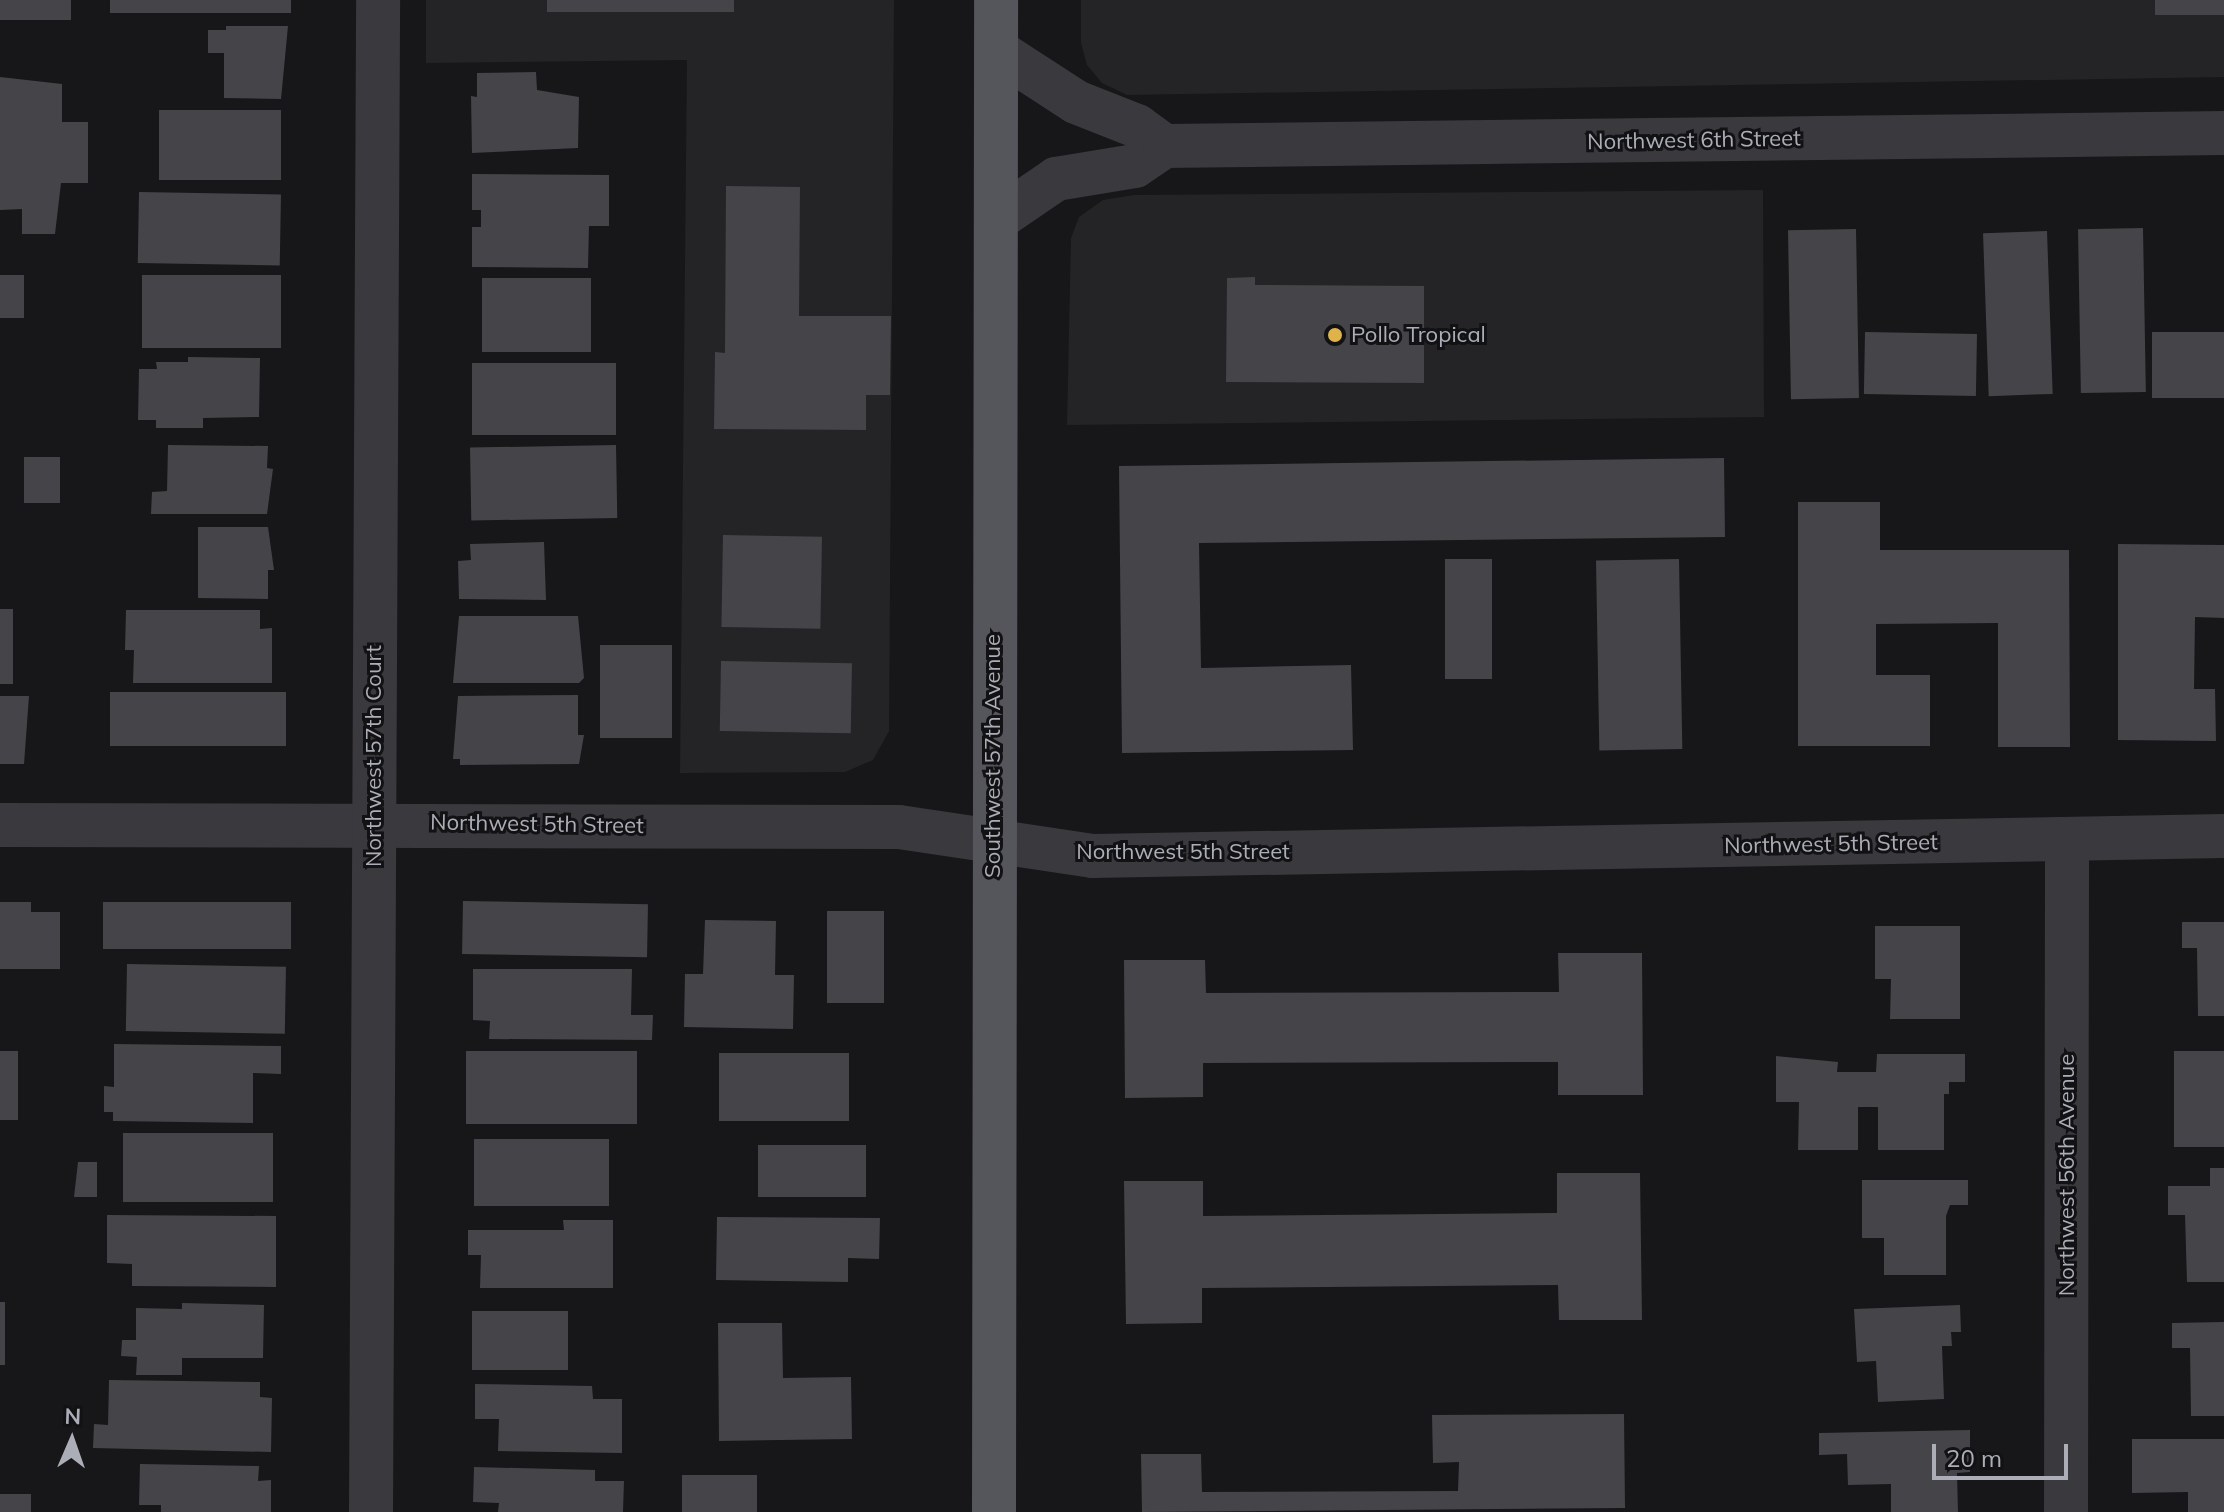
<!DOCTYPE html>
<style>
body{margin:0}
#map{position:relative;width:2224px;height:1512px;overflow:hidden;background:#171719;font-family:Mulish,sans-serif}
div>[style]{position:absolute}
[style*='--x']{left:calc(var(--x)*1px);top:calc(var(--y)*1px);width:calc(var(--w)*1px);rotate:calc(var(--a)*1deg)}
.built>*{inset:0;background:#242326}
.building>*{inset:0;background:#454449;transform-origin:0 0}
.minor>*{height:44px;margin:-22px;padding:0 22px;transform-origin:22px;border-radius:22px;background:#39393e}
.major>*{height:44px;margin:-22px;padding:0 22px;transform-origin:22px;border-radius:22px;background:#55565c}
.dots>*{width:22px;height:22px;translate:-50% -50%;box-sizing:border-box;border:4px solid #121214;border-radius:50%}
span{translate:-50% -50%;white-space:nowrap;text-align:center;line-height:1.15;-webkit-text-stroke:6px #121214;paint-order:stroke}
.street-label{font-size:22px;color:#abaeb7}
.poi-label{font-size:22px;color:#abaeb7}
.left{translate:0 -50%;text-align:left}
.north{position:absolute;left:32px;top:1400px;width:80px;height:80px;-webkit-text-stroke:6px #121214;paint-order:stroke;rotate:2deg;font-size:22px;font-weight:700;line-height:32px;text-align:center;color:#abaeb7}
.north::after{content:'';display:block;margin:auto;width:28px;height:36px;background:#abaeb7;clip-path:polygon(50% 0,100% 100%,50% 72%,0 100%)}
.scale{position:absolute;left:1932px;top:1444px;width:136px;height:36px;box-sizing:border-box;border:4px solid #abaeb7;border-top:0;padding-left:10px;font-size:24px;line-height:28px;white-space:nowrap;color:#abaeb7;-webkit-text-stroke:6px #121214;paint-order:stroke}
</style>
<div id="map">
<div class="built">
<div style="clip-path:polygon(426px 0,894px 0,889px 731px,873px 760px,845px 772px,680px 773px,687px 60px,426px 63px)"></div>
<div style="clip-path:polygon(1081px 0,2224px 0,2224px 77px,1127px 95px,1102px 83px,1087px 65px,1081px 43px)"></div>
<div style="clip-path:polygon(1763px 190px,1764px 417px,1067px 425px,1071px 238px,1079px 217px,1103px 200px,1134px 195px)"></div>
</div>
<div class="building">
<div style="left:0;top:0;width:71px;height:20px"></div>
<div style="left:110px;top:0;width:181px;height:13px"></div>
<div style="left:547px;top:0;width:187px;height:12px"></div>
<div style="left:2155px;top:0;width:69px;height:15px"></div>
<div style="clip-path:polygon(226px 26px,288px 26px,281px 99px,224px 98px,224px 53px,208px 53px,208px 30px,226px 30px)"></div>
<div style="clip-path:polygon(536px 72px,537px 90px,579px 97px,578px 148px,472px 153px,471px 96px,477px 97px,477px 73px)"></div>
<div style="clip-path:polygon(0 77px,62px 84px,62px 122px,88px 122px,88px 183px,61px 183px,55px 234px,22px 234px,22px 209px,0 210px)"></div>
<div style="left:159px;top:110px;width:122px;height:70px"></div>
<div style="clip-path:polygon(472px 174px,609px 175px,609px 226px,589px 226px,588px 268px,472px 267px,472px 227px,481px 227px,481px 210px,472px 210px)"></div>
<div style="clip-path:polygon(726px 186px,800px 187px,799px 316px,891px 316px,890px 395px,866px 395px,866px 430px,714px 429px,715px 352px,725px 353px)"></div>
<div style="left:139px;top:192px;width:142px;height:71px;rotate:1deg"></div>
<div style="left:2143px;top:228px;width:164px;height:65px;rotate:89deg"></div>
<div style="left:1856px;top:229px;width:169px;height:68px;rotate:89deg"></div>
<div style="left:2047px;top:231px;width:163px;height:64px;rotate:88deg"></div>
<div style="left:0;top:275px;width:24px;height:43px"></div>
<div style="left:281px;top:275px;width:73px;height:139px;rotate:90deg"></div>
<div style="clip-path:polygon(1255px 277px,1255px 285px,1424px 286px,1424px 383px,1226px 382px,1227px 278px)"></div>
<div style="left:482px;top:278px;width:109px;height:74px"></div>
<div style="left:1865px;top:332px;width:112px;height:62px;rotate:1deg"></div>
<div style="left:2224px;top:332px;width:66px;height:72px;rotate:90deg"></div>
<div style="clip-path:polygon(188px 357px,260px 358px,259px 417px,203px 418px,203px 428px,156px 428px,156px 420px,138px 420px,139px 369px,157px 369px,156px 362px,188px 362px)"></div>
<div style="left:616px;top:363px;width:72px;height:144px;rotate:90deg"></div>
<div style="clip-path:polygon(168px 445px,268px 446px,267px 468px,273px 469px,267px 514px,151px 514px,152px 492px,167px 491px)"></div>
<div style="left:616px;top:445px;width:73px;height:146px;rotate:89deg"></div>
<div style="left:24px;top:457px;width:36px;height:46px"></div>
<div style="clip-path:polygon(1724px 458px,1725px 537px,1199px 543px,1201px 668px,1351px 665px,1353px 750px,1122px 753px,1119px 466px)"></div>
<div style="clip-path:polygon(1798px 502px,1880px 502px,1880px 550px,2069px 550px,2070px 747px,1998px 747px,1998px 623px,1876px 624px,1876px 675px,1930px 675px,1930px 746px,1798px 746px)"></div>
<div style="clip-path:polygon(198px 527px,268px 527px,274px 570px,268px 570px,268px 599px,198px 598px)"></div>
<div style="left:723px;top:535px;width:99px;height:92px;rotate:1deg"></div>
<div style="clip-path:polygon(544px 542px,546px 600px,459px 599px,458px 561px,471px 560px,470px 544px)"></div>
<div style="clip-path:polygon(2118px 544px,2224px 545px,2224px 618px,2195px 617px,2194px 689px,2215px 689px,2216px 741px,2118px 740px)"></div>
<div style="left:1445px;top:559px;width:47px;height:120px"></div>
<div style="left:1679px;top:559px;width:190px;height:83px;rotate:89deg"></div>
<div style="left:0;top:609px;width:13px;height:75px"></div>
<div style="clip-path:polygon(126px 610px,260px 610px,260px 629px,272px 628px,272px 683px,133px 683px,134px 650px,125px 650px)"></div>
<div style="clip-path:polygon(459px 616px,578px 616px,584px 678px,579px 683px,453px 683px)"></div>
<div style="left:600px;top:645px;width:72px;height:93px"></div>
<div style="left:721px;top:661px;width:131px;height:70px;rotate:1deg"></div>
<div style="left:110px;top:692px;width:176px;height:54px"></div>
<div style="clip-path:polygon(578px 695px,578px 735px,584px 735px,579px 764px,460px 765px,460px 759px,453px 759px,458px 696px)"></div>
<div style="clip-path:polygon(0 696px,29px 696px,24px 764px,0 764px)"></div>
<div style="left:463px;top:901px;width:185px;height:53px;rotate:1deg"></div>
<div style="clip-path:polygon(0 902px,31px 902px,31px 912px,60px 912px,60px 969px,0 969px)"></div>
<div style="left:103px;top:902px;width:188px;height:47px"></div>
<div style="left:827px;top:911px;width:57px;height:92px"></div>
<div style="clip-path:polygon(705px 920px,776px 921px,775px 975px,794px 975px,793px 1029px,684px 1027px,685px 974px,703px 974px)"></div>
<div style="clip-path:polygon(2182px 922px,2224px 922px,2224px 1016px,2198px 1016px,2197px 948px,2182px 948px)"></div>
<div style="clip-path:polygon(1875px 926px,1960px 926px,1960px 1019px,1890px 1019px,1891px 979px,1875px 979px)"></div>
<div style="clip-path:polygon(1558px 953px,1642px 953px,1643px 1095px,1558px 1095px,1558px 1062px,1203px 1063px,1203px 1097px,1125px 1098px,1124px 960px,1205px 960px,1206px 993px,1559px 992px)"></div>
<div style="left:127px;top:964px;width:159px;height:67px;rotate:1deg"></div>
<div style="clip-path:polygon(473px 969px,632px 969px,631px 1015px,653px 1015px,652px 1040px,489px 1039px,490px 1021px,473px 1020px)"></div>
<div style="clip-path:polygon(114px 1044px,281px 1046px,281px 1074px,253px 1073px,253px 1123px,113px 1121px,113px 1112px,104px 1112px,104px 1086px,114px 1087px)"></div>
<div style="left:0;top:1051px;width:18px;height:69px"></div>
<div style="left:466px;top:1051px;width:171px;height:73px"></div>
<div style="left:2224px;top:1051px;width:96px;height:50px;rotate:90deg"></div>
<div style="left:719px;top:1053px;width:130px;height:68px"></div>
<div style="clip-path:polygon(1877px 1054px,1965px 1054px,1965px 1082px,1949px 1082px,1949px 1094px,1944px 1094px,1944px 1150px,1878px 1150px,1878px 1107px,1858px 1107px,1858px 1150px,1798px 1150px,1799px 1102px,1776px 1102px,1776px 1056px,1838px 1062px,1837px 1072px,1876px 1072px)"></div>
<div style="left:123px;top:1133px;width:150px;height:69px"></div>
<div style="left:474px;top:1139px;width:135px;height:67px"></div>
<div style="left:758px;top:1145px;width:108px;height:52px"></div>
<div style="clip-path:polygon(78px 1162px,97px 1162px,97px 1197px,74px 1197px)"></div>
<div style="clip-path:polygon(2210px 1168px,2224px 1168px,2224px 1282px,2187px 1282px,2185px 1215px,2168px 1215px,2168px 1186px,2210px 1186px)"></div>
<div style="clip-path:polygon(1557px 1173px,1640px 1173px,1642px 1320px,1559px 1320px,1558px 1285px,1202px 1288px,1202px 1323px,1126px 1324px,1124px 1181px,1203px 1181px,1203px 1216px,1557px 1213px)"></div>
<div style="clip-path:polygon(1862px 1180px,1968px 1180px,1968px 1205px,1950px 1205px,1946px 1216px,1946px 1275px,1884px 1275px,1884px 1238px,1862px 1238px)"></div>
<div style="clip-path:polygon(107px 1215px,276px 1216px,276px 1287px,132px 1286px,132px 1264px,107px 1263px)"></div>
<div style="clip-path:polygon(717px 1217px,880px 1218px,879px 1259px,848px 1258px,848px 1282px,716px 1280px)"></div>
<div style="clip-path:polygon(563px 1220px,613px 1220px,613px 1288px,480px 1288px,481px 1255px,468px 1255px,468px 1230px,564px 1230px)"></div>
<div style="left:0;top:1302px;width:5px;height:63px"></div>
<div style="clip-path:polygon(182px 1303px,264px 1305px,263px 1358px,182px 1358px,182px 1375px,136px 1375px,137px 1357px,121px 1356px,122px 1340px,136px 1340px,136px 1308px,182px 1309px)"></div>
<div style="clip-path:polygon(1960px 1305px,1961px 1332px,1951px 1332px,1952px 1346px,1942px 1346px,1944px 1399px,1878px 1402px,1876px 1361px,1857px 1362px,1854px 1309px)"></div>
<div style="left:472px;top:1311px;width:96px;height:59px"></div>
<div style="clip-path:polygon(2224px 1322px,2224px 1416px,2191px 1416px,2190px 1348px,2172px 1348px,2172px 1323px)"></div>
<div style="clip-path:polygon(718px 1323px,782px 1323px,783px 1378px,851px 1377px,852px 1439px,719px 1441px)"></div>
<div style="clip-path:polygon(109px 1380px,260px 1382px,260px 1397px,272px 1398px,271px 1452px,93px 1448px,94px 1424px,108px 1425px)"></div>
<div style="clip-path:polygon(475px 1384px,592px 1386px,593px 1399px,622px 1399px,622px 1453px,498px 1451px,499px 1419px,475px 1419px)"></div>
<div style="clip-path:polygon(1624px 1414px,1625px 1508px,1142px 1512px,1141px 1454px,1201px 1454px,1202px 1492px,1458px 1491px,1459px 1462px,1433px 1463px,1432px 1415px)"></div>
<div style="clip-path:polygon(1970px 1430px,1970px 1472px,1957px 1473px,1958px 1512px,1891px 1512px,1891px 1484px,1848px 1485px,1847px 1454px,1819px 1455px,1819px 1433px)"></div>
<div style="clip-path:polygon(2132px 1439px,2224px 1439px,2224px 1512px,2188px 1512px,2188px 1492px,2132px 1493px)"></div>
<div style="clip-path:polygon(140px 1464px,259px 1466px,258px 1481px,271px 1480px,271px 1512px,161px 1512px,161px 1505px,139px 1505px)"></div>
<div style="clip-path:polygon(474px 1467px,595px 1470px,595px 1481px,624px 1481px,623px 1512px,498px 1512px,499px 1503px,473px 1502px)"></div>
<div style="left:682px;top:1475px;width:75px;height:37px"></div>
<div style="left:0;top:1494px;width:31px;height:18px"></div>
</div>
<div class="minor">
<div style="--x:996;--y:50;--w:95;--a:33"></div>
<div style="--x:1076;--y:102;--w:66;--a:21.5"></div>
<div style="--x:1137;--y:126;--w:34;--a:36"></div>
<div style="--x:996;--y:220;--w:73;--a:-34.3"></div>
<div style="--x:1056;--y:179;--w:80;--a:-9.3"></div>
<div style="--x:1135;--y:166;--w:36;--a:-34"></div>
<div style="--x:1165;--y:146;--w:1059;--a:-0.7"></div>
<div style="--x:0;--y:825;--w:899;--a:0.13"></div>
<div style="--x:899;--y:827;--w:196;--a:8.5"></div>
<div style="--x:1093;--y:856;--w:1131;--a:-1.01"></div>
<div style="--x:371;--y:1512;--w:1512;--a:-89.73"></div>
<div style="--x:2066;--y:1512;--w:673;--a:-89.91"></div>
</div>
<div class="major">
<div style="--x:994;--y:1512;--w:1512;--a:-89.92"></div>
</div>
<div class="dots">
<div style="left:1335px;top:335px;background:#deb34a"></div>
</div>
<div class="street-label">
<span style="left:1694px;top:140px;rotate:-1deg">Northwest 6th Street</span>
<span style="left:374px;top:756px;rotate:-90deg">Northwest 57th Court</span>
<span style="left:993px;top:756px;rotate:-90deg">Southwest 57th Avenue</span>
<span style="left:537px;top:824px;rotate:1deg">Northwest 5th Street</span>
<span style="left:1831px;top:844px;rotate:-1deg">Northwest 5th Street</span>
<span style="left:1183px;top:852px">Northwest 5th Street</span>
<span style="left:2067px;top:1175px;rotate:-90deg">Northwest 56th Avenue</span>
</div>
<div class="poi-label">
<span class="left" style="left:1351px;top:335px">Pollo Tropical</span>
</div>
<div class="north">N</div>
<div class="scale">20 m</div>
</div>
